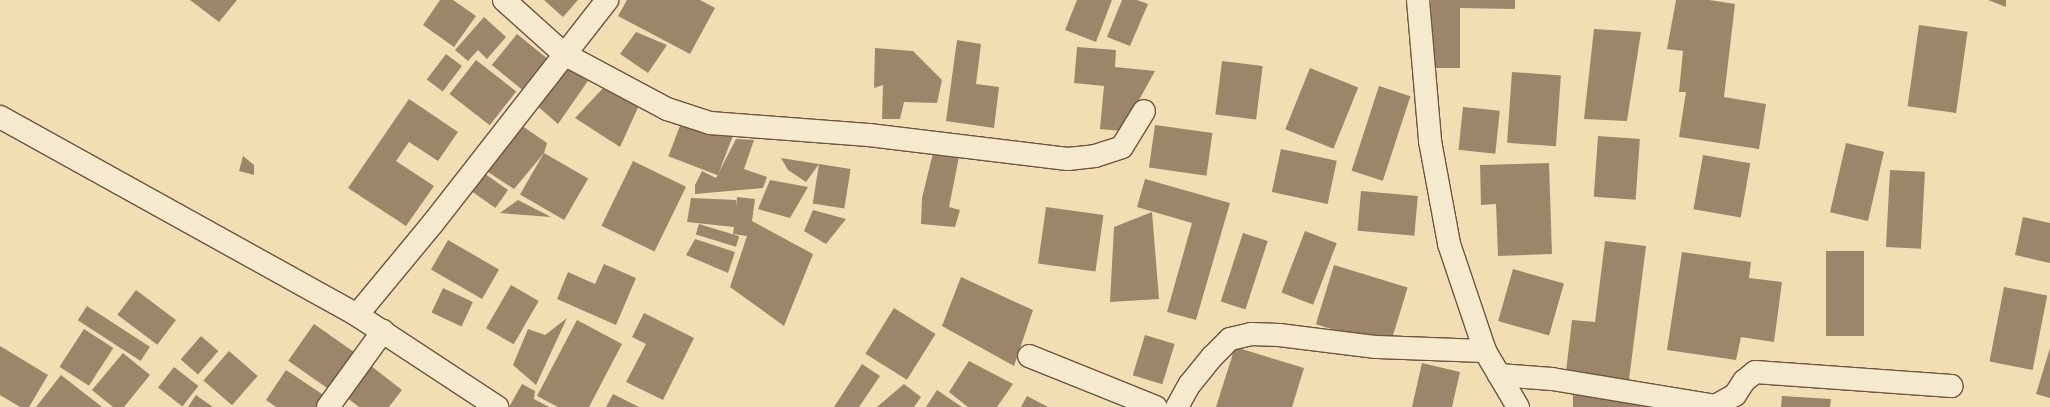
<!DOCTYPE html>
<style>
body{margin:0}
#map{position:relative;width:2050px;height:407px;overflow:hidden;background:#f1deb3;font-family:"Sorts Mill Goudy",serif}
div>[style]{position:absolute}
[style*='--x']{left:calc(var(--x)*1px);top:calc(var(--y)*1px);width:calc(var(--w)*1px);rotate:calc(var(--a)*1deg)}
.building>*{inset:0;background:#9c866a;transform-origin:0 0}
.roads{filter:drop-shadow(1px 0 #6c5541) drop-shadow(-1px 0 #6c5541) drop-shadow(0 1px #6c5541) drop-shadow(0 -1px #6c5541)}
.street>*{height:22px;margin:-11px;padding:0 11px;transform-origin:11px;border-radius:11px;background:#f6eace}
.secondary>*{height:22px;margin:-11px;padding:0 11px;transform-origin:11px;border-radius:11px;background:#f6eace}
span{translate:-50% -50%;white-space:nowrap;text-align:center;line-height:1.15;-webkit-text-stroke:3.5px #f6eace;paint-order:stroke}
</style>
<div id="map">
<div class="building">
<div style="clip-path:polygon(190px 0,237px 0,219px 22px)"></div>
<div style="clip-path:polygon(440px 0,453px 0,476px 16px,454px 47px,423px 25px)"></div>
<div style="clip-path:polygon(544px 0,578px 0,563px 17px)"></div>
<div style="clip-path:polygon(627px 0,700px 0,715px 8px,690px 54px,618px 16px)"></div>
<div style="clip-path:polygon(1077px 0,1112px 0,1096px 42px,1065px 30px)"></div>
<div style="clip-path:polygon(1122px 0,1137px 0,1148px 4px,1130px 46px,1107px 37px)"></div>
<div style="clip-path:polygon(1431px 0,1515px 0,1515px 9px,1460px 8px,1460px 68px,1432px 68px)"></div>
<div style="clip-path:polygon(1676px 0,1709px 0,1735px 4px,1724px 97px,1766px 104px,1759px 149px,1679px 137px,1686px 92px,1679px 92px,1683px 51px,1667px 49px)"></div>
<div style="clip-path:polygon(1988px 0,2006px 0,2006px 7px)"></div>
<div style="clip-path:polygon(484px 17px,506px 37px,487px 59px,478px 50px,468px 61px,455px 50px)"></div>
<div style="left:1919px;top:25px;width:49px;height:82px;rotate:8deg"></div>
<div style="clip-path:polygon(1594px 29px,1641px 32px,1627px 121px,1584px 119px)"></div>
<div style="clip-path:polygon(636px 32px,667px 45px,648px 73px,620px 54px)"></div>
<div style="left:517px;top:34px;width:40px;height:40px;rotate:39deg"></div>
<div style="clip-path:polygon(957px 40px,981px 44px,976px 84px,999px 87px,994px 128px,946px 121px)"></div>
<div style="clip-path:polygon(1077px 47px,1116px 50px,1115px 67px,1155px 71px,1122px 131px,1100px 129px,1104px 86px,1074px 83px)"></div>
<div style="clip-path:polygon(875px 48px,913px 51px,942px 80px,937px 103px,904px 102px,900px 119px,882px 119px,883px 85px,874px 88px)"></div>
<div style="left:446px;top:54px;width:20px;height:32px;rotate:37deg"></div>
<div style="left:476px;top:60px;width:51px;height:43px;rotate:38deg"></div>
<div style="clip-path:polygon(559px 60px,590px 78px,558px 124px,535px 104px)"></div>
<div style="left:1222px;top:61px;width:41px;height:54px;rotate:7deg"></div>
<div style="left:1310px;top:68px;width:52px;height:66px;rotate:22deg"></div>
<div style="left:1512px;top:72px;width:49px;height:71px;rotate:4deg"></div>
<div style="clip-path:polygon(605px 86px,641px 101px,620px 147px,575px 118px)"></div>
<div style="left:1379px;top:86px;width:33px;height:89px;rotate:18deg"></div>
<div style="clip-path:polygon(409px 99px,458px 132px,438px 161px,409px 142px,396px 161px,434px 186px,406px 226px,348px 188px)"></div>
<div style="left:1463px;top:107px;width:37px;height:43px;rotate:6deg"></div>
<div style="left:683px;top:118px;width:53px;height:41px;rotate:21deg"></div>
<div style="clip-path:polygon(515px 121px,547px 143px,544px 153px,514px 189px,482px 168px)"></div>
<div style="left:1155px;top:125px;width:58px;height:43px;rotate:8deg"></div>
<div style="left:1598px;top:136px;width:42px;height:61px;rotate:4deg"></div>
<div style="clip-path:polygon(736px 139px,754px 140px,744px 169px,767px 177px,763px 188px,695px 194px,695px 185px,702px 171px,716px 178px)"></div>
<div style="left:1846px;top:143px;width:39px;height:71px;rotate:13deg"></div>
<div style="clip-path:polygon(934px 149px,960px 152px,949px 207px,960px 210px,955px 227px,921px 224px,922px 198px)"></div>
<div style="left:1281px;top:149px;width:57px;height:44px;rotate:12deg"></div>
<div style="left:544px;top:153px;width:51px;height:48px;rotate:30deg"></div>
<div style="left:1703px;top:155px;width:48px;height:55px;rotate:10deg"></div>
<div style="clip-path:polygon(243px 156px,254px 165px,254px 175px,239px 171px)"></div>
<div style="clip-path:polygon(781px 158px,819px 164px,806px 182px,788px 170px)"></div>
<div style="left:633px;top:161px;width:59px;height:72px;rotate:26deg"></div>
<div style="clip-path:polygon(1549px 163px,1552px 254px,1498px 256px,1496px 204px,1481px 205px,1480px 165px)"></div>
<div style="left:819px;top:164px;width:32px;height:40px;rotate:9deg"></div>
<div style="left:1890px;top:170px;width:35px;height:77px;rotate:3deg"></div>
<div style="left:481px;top:171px;width:33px;height:22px;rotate:35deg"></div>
<div style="clip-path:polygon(1145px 179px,1230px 203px,1196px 320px,1167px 312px,1192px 223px,1137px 207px)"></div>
<div style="clip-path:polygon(770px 180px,808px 187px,790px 218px,758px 209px)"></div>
<div style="left:1361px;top:191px;width:57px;height:40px;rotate:5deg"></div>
<div style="clip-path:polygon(737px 197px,755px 199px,752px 221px,813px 254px,784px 326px,730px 287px,747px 236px,733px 234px,734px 227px,687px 222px,691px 198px,736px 200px,736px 206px)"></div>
<div style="clip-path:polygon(518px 200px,551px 217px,500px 213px)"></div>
<div style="left:1046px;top:207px;width:58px;height:57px;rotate:8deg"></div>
<div style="clip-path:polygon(813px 210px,846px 219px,826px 244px,804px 231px)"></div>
<div style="clip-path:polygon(1152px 212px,1159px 299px,1110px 302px,1114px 227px)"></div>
<div style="clip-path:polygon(2023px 217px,2050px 223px,2050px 263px,2015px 255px)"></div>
<div style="left:699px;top:224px;width:42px;height:11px;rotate:17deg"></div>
<div style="left:1305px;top:231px;width:34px;height:66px;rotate:21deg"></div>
<div style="left:1243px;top:233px;width:26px;height:72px;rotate:18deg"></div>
<div style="clip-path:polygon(695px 239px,735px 252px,728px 273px,686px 255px)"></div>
<div style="left:448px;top:240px;width:59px;height:34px;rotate:30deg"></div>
<div style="clip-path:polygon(1605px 241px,1646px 246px,1629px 380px,1566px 372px,1572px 320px,1595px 322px)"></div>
<div style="left:1826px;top:251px;width:38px;height:85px"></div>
<div style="clip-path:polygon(1682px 252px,1751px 262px,1749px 278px,1782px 282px,1774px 342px,1741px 337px,1736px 360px,1667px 350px)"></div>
<div style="clip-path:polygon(604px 264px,636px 278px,616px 325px,557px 299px,568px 272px,595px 284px)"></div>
<div style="left:1334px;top:265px;width:77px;height:62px;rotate:17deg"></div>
<div style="left:1513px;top:269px;width:53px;height:54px;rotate:16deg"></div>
<div style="clip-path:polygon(961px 277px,1033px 310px,1014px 366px,942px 326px)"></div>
<div style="left:511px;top:285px;width:32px;height:50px;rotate:30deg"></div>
<div style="left:2004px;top:287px;width:44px;height:76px;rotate:11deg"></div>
<div style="left:443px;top:288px;width:33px;height:27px;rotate:25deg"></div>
<div style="left:136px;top:290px;width:50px;height:31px;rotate:37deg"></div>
<div style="left:87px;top:306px;width:75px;height:17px;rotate:33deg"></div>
<div style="left:894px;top:308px;width:49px;height:54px;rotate:32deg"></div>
<div style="clip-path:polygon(644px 313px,694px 338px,663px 400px,626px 382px,646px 344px,632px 337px)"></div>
<div style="clip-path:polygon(567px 318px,536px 385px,513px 365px,528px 329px,545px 335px)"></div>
<div style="clip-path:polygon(577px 320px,622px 344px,589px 407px,558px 407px,537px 396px)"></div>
<div style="left:314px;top:324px;width:51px;height:45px;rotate:35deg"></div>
<div style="left:84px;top:329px;width:35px;height:45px;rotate:33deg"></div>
<div style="left:1145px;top:335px;width:31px;height:42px;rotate:17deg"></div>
<div style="left:201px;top:336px;width:23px;height:31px;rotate:41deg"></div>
<div style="clip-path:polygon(0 346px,48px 375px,29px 407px,20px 407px,0 395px)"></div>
<div style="clip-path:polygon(1235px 347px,1304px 368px,1292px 407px,1216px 407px)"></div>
<div style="clip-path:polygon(2050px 348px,2050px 398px,2036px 394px)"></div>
<div style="left:229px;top:351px;width:38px;height:39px;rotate:41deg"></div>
<div style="clip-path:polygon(123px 353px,150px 375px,124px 407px,113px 407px,92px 390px)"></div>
<div style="clip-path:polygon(969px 361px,1013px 384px,997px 407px,968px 407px,949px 392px)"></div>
<div style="clip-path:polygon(366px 362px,402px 390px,389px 407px,359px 407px,341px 393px)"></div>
<div style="clip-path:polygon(1422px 363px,1460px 372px,1452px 407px,1412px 407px)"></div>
<div style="clip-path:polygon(862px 364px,880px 376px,859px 407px,834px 407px)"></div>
<div style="left:174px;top:367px;width:31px;height:26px;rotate:38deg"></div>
<div style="clip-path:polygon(286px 370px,328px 398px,322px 407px,276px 407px,266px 400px)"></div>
<div style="clip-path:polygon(61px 375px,102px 407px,36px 407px)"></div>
<div style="clip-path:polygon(522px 384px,535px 391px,534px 399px,549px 407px,509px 407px)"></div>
<div style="clip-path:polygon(904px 384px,921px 397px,914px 407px,877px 407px)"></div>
<div style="clip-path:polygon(937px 390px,962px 407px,926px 407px)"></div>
<div style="clip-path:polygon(613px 394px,639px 407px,606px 407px)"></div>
<div style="clip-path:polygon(196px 395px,213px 407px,188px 407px)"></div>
<div style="clip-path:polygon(1573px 395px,1655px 401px,1654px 407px,1573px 407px)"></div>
<div style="clip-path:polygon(1027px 396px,1048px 407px,1021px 407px)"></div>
<div style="clip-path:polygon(1782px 396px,1831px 399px,1830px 407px,1781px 407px)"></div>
</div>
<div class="roads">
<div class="street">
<div style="--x:504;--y:0;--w:81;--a:42"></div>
<div style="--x:564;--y:54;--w:117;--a:28.1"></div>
<div style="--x:667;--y:109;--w:45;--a:18"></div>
<div style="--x:710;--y:123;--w:159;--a:4.3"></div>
<div style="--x:869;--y:135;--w:200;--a:6.9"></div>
<div style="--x:1068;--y:159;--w:27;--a:-6"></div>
<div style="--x:1095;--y:156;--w:28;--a:-18"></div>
<div style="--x:1122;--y:147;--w:42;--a:-58.6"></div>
<div style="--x:0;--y:117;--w:408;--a:29"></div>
<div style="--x:357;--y:315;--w:168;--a:33.3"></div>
<div style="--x:357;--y:315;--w:119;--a:-50.4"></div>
<div style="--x:433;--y:223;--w:283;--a:-52"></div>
<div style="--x:1029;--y:356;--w:137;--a:21.9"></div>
<div style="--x:1499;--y:375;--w:53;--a:4.3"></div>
<div style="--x:1552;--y:379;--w:165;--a:9.4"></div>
<div style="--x:1715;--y:406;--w:23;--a:-29"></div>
<div style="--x:1735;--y:395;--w:17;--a:-57"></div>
<div style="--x:1744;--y:381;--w:14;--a:-39"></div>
<div style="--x:1755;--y:372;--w:197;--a:4.1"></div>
<div style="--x:328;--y:407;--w:94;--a:-54.1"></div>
<div style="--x:1177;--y:407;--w:26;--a:-61"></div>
<div style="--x:1190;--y:384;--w:35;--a:-51"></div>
<div style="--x:1212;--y:357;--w:25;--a:-45"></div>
<div style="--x:1230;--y:339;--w:22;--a:-13"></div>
<div style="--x:1251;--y:334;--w:28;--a:2"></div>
<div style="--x:1279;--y:335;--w:98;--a:7.1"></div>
<div style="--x:1376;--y:347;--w:109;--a:2.1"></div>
</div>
<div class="secondary">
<div style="--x:1418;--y:0;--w:142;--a:85.1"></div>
<div style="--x:1430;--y:141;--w:105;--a:79.5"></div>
<div style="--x:1449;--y:244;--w:113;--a:71.4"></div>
<div style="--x:1485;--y:351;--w:65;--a:59.5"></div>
</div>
</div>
</div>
